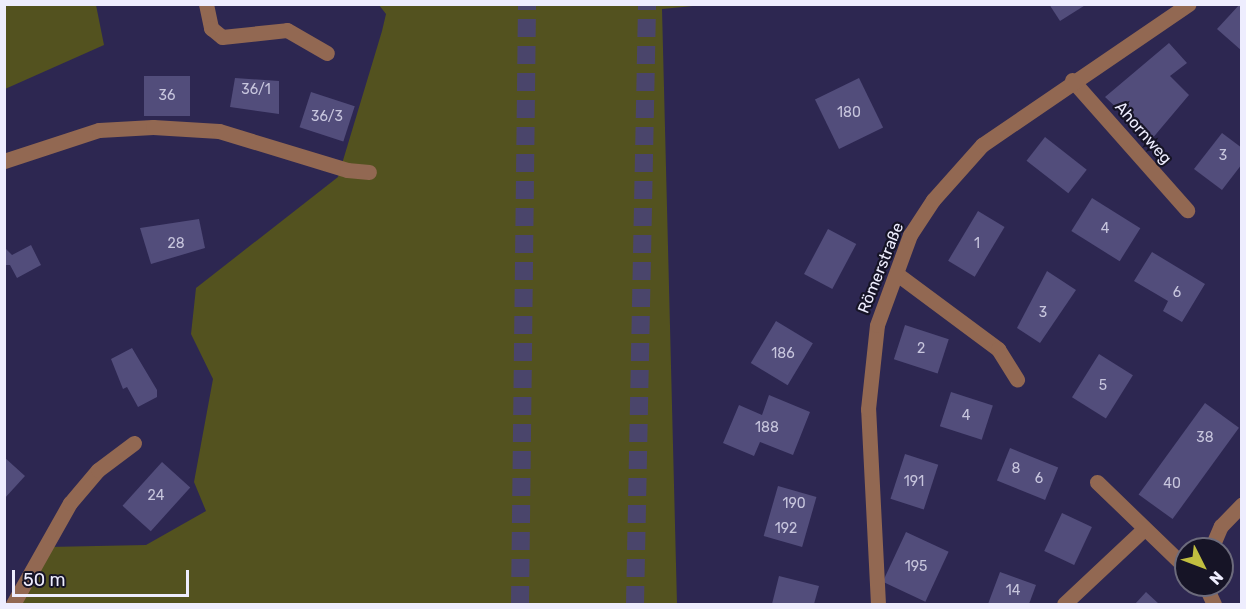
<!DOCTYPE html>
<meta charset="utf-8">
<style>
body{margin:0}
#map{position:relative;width:1246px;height:609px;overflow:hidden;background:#2d2751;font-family:Rubik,sans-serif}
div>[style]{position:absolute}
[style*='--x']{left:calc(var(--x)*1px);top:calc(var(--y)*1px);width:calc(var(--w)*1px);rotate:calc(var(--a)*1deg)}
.green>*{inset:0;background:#53521f}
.building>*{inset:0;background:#524d7b;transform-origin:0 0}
.highway-tunnel>*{height:18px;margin-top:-9px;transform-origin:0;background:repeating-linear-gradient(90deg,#4a456b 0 18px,transparent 0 27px)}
.lane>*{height:15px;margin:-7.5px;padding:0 7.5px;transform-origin:7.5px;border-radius:7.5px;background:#926852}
.street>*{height:15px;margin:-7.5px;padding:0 7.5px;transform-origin:7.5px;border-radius:7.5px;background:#926852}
span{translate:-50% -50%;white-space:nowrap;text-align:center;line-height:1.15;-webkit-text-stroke:4.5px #161426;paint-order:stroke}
.number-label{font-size:14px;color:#c7c5dd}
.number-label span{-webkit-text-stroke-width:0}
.street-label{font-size:16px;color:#eeedfe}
.frame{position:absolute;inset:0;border:6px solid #eeedfe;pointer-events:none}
.north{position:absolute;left:1174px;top:537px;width:60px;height:60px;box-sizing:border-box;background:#161426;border:2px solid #6c6b7c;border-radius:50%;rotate:132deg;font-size:16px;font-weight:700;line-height:24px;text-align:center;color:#eeedfe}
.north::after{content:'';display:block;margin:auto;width:21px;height:27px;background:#c1be40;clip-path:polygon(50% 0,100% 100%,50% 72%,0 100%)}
.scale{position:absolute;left:12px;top:570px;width:177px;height:27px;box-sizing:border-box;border:3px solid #eeedfe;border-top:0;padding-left:8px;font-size:18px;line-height:21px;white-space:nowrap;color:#eeedfe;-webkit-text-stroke:4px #161426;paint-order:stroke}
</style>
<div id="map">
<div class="green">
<div style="clip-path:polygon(4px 5px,96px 5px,104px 45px,5px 89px)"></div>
<div style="clip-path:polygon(379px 5px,703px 5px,662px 9px,677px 604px,13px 604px,48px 547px,146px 545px,206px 511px,194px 482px,213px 379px,191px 334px,196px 288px,338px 177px,382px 31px,386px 14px)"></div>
</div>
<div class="building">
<div style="clip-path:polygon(1049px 4px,1087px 4px,1060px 21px)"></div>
<div style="clip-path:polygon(1240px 4px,1242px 4px,1242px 51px,1217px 29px)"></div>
<div style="clip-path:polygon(1169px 43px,1187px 63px,1170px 76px,1189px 95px,1151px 140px,1105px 97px)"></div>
<div style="left:144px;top:76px;width:46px;height:40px"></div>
<div style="clip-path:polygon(235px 78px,279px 81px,279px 114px,230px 107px)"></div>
<div style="left:859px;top:78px;width:55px;height:49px;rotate:64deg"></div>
<div style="left:311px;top:92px;width:46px;height:37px;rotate:18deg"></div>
<div style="clip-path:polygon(1222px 133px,1242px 148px,1242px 164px,1222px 190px,1194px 169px)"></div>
<div style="left:1045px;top:137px;width:53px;height:30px;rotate:38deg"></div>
<div style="left:1092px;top:198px;width:57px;height:39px;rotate:32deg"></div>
<div style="left:978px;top:211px;width:31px;height:58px;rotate:31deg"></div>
<div style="clip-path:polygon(199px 219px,205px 248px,151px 264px,140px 228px)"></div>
<div style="left:828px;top:229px;width:32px;height:51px;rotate:28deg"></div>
<div style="clip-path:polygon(31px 245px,41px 265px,17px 278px,10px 265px,4px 265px,4px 247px,12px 255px)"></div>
<div style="clip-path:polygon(1152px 252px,1205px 284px,1182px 322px,1163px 311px,1168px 301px,1134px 281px)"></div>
<div style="clip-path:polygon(1047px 271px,1076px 290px,1040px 343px,1017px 328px)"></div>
<div style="left:776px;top:321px;width:43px;height:49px;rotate:31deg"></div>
<div style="left:905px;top:325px;width:46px;height:36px;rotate:18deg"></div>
<div style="clip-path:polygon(132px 348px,157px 390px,157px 397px,138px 407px,127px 387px,123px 389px,111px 359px)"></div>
<div style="left:1099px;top:354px;width:40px;height:51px;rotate:32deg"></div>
<div style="left:951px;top:392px;width:44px;height:36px;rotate:18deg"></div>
<div style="clip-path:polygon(769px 395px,810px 412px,793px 455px,760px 442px,754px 456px,723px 443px,739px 405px,762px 415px)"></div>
<div style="left:1205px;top:403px;width:42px;height:113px;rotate:36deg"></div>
<div style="left:1010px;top:448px;width:52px;height:35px;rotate:22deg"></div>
<div style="left:905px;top:454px;width:35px;height:47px;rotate:18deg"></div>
<div style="clip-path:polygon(4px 457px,25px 476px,4px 499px)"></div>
<div style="left:162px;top:462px;width:38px;height:59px;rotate:42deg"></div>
<div style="left:778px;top:486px;width:40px;height:52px;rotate:16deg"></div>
<div style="left:1062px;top:513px;width:33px;height:42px;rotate:25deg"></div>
<div style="left:906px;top:532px;width:47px;height:55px;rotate:25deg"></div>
<div style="clip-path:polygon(1000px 572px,1036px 585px,1029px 604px,988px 604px)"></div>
<div style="clip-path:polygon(779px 576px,819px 586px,814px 604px,772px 604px)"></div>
<div style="clip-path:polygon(1146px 592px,1159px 604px,1135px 604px)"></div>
</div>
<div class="highway-tunnel">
<div style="--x:520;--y:604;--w:600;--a:-89.33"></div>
<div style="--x:635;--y:604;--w:600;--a:-88.85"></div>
</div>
<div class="lane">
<div style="--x:206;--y:4;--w:25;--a:78"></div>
<div style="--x:211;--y:28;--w:14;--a:39"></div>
<div style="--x:222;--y:37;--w:65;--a:-6.1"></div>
<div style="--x:287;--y:30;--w:46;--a:29.9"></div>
<div style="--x:1064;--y:604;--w:110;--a:-43.2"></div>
</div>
<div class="street">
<div style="--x:1072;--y:80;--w:174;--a:48.5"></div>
<div style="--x:4;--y:161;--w:100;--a:-18.1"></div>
<div style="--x:99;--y:130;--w:54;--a:-3.2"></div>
<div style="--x:153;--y:127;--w:66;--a:3.5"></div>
<div style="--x:219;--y:131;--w:134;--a:16.9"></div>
<div style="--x:347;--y:170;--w:22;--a:5"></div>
<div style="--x:897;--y:274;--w:126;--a:36.6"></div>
<div style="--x:998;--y:349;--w:36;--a:58"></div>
<div style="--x:1097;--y:482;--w:124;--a:44"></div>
<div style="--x:1211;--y:549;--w:25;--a:-67"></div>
<div style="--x:1221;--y:526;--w:30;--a:-46"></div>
<div style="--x:1205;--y:585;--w:21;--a:65"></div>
<div style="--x:13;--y:604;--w:116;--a:-60.6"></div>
<div style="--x:70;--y:503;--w:43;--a:-49.7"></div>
<div style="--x:98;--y:470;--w:45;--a:-36.9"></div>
<div style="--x:878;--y:604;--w:195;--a:-92.9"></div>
<div style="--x:868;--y:409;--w:84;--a:-83.9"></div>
<div style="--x:877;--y:325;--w:96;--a:-69.9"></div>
<div style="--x:910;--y:235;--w:42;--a:-56.7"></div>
<div style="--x:933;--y:200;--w:74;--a:-48.3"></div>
<div style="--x:982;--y:145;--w:250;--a:-34.3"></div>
</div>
<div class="number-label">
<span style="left:256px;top:90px">36/1</span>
<span style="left:167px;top:96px">36</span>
<span style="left:849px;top:113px">180</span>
<span style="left:327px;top:117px">36/3</span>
<span style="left:1223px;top:156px">3</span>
<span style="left:1105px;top:229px">4</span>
<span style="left:176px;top:244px">28</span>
<span style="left:977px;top:244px">1</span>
<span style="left:1177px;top:293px">6</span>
<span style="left:1043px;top:313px">3</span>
<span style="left:921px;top:349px">2</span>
<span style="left:783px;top:354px">186</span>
<span style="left:1103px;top:386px">5</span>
<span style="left:966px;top:416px">4</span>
<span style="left:767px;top:428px">188</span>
<span style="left:1205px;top:438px">38</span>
<span style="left:1016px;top:469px">8</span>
<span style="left:1039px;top:479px">6</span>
<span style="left:914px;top:482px">191</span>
<span style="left:1172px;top:484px">40</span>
<span style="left:156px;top:496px">24</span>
<span style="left:794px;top:504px">190</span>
<span style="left:786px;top:529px">192</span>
<span style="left:916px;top:567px">195</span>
<span style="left:1013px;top:591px">14</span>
</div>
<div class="street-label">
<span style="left:1143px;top:133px;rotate:49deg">Ahornweg</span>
<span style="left:881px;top:268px;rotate:-68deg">Römerstraße</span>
</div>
<div class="frame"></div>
<div class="north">N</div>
<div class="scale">50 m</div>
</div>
